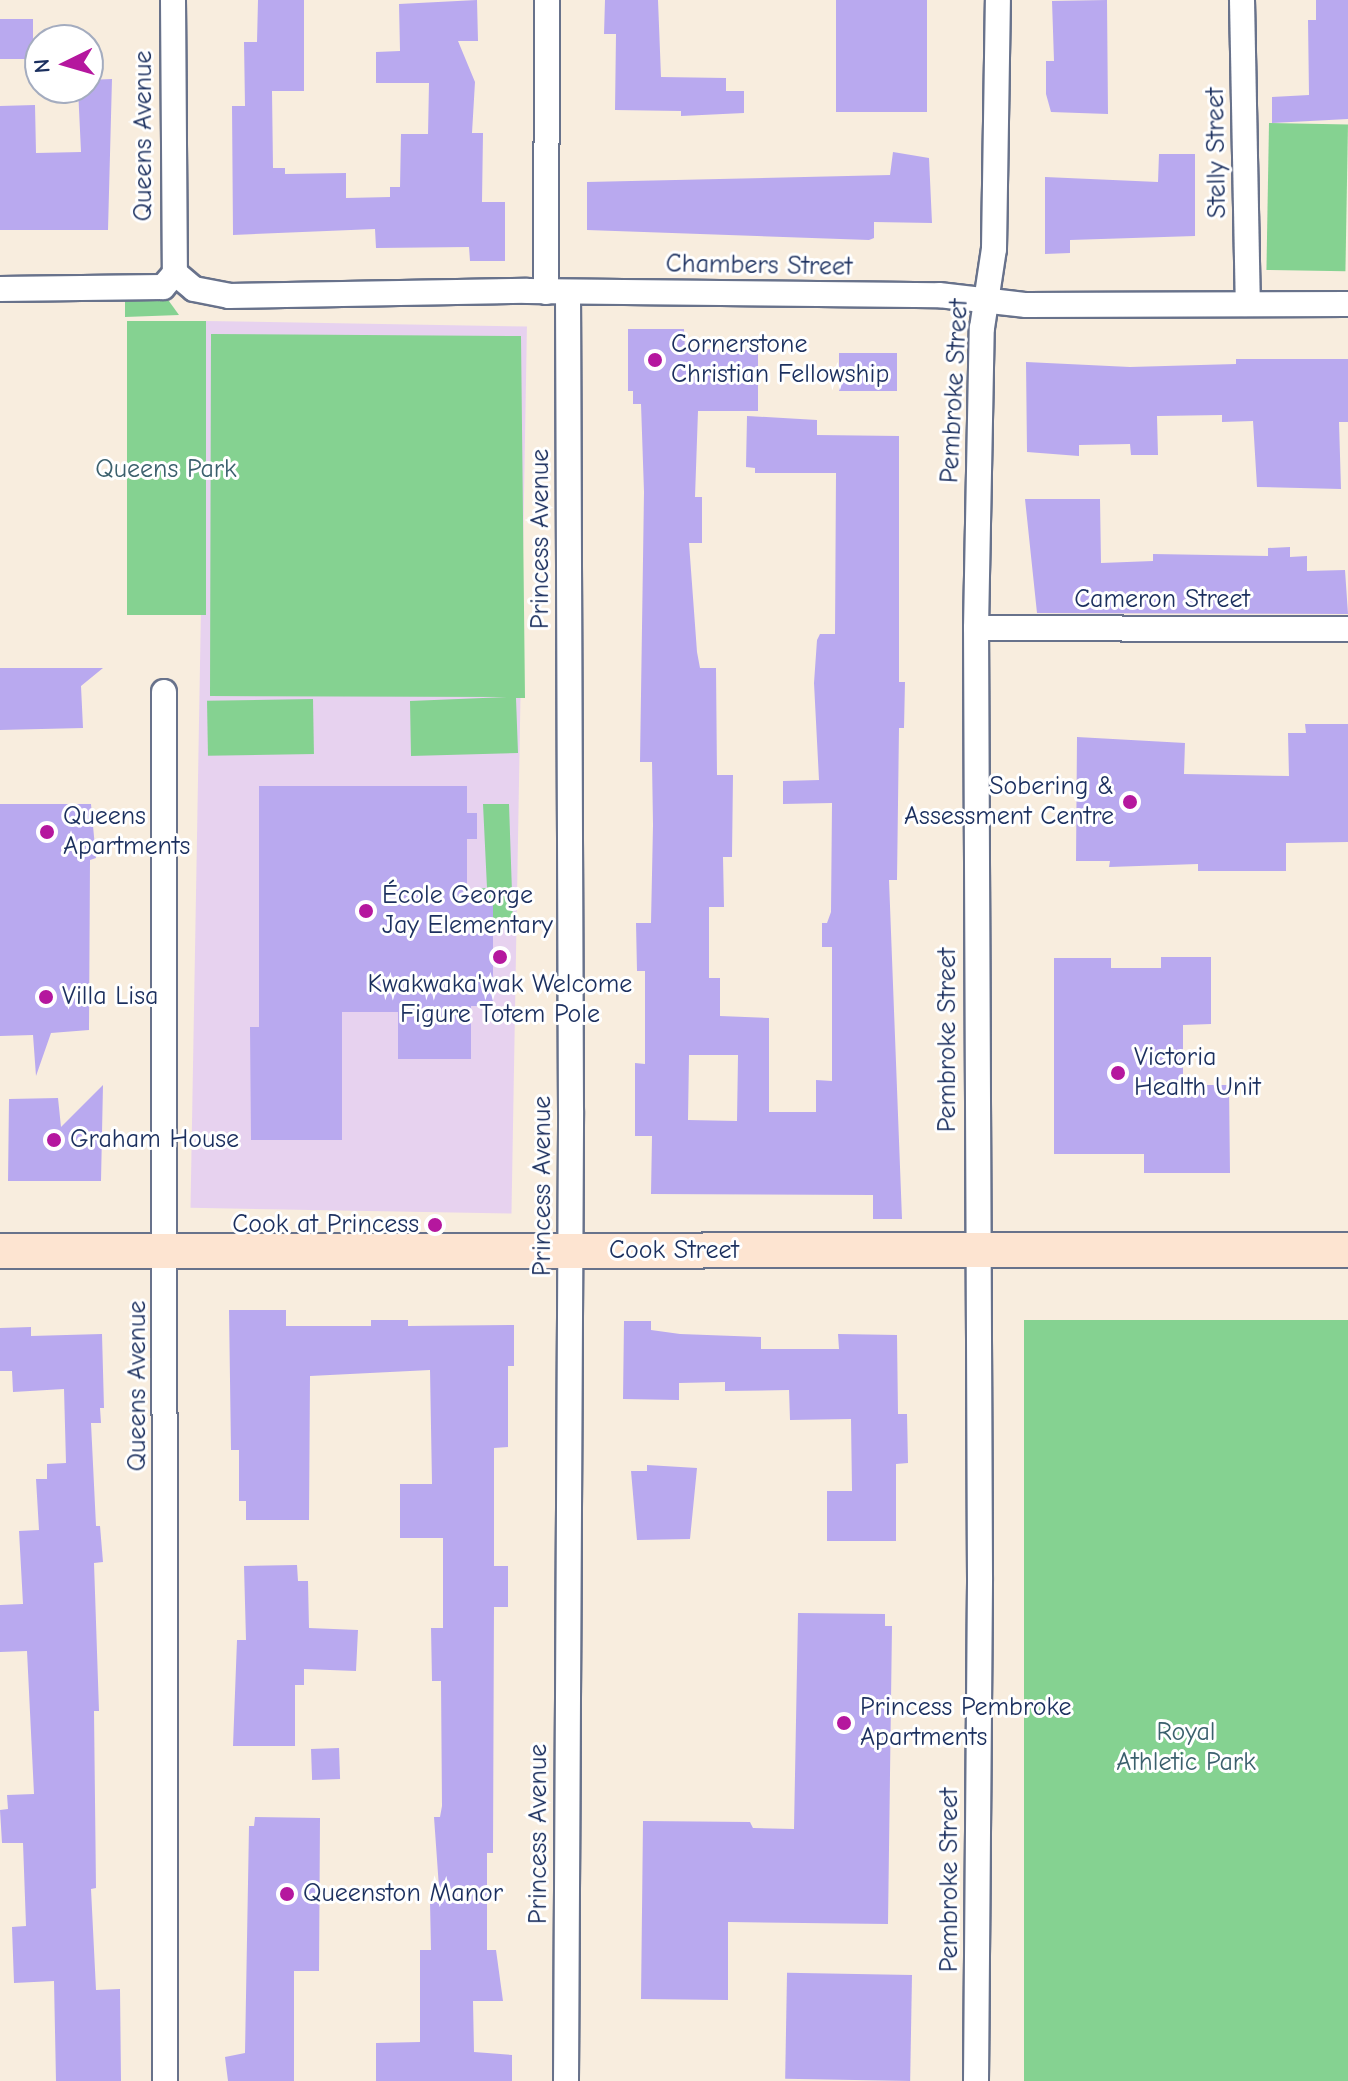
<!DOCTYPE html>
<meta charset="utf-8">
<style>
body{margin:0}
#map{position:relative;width:1348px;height:2081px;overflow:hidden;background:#f8edde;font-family:"Comic Neue",sans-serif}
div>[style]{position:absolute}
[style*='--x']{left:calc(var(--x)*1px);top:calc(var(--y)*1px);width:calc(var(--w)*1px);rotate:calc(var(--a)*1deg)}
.built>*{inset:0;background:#e7d2ef;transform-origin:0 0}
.green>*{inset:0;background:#85d291;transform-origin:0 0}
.building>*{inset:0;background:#b9a9ef;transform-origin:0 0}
.roads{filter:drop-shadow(2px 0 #68728b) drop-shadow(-2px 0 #68728b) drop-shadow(0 2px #68728b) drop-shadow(0 -2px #68728b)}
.minor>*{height:24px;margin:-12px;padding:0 12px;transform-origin:12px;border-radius:12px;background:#fff}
.secondary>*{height:34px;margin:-17px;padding:0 17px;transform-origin:17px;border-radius:17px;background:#fde4d1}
.dots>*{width:22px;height:22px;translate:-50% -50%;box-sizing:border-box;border:4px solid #fff;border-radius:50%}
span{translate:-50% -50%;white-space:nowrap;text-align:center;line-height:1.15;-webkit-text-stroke:6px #fff;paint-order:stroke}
.street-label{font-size:26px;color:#1b2f5e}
.poi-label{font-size:26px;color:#1b2f5e}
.left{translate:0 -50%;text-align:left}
.right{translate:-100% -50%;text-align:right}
.park-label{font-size:26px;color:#3b606d}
.north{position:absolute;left:24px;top:24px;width:80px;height:80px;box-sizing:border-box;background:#fff;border:2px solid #a4acbf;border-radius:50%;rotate:265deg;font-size:22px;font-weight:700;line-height:32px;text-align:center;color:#1b2f5e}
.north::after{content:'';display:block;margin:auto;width:28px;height:36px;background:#b5179e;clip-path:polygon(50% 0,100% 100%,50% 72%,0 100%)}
</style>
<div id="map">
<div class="built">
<div style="left:206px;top:321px;width:321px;height:887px;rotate:1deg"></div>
</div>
<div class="green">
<div style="left:1269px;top:123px;width:79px;height:147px;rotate:1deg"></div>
<div style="clip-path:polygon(125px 297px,166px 297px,179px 315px,125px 317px)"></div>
<div style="left:206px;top:321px;width:294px;height:79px;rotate:90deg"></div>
<div style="clip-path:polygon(211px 334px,521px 336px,525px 698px,516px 698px,518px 753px,411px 756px,410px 701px,507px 697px,210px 696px)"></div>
<div style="left:313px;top:699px;width:55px;height:106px;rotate:89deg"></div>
<div style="clip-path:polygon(483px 804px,509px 804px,513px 922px,472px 921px,472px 889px,487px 888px)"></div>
<div style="left:1024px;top:1320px;width:324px;height:761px"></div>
</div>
<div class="building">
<div style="clip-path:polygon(258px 0,304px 0,304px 91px,272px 91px,273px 168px,285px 168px,285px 174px,346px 173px,346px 198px,390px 197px,390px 187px,400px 187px,401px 134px,428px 134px,429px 83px,376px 83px,376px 52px,400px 51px,399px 4px,477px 0,478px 41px,458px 41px,475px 82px,472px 133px,483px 133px,482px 202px,505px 202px,505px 261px,470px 261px,469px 247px,376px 248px,375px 229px,233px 235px,232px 106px,245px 106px,244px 42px,257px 42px)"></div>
<div style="clip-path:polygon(605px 0,658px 0,661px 77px,726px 78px,726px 91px,744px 91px,744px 113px,681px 116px,681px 111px,615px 110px,616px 34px,604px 34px)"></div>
<div style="left:836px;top:0;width:91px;height:112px"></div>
<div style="clip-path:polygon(1107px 0,1108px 114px,1051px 112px,1046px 94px,1046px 61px,1054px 61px,1052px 1px)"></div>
<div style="clip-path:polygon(1316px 0,1348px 0,1348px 119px,1272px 123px,1272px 97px,1309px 95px,1308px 20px,1316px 20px)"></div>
<div style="left:0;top:19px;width:33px;height:40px"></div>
<div style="clip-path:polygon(112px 79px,108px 230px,0 230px,0 106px,35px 105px,36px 153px,81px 152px,78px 88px,88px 88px,88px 80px)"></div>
<div style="clip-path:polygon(893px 152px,929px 158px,932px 223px,874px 222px,874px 238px,869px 240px,587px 230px,587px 182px,890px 175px)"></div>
<div style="clip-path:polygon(1159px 154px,1195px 154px,1195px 236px,1070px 240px,1070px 253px,1045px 254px,1045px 177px,1158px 182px)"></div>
<div style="clip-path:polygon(evenodd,628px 329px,684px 329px,685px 349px,758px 350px,758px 411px,698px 411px,695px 497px,702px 497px,702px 543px,689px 543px,697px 652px,700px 668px,716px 668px,717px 775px,733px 775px,732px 857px,723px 857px,724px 907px,709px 907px,709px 978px,720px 978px,720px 1016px,769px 1018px,769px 1112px,816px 1112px,816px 1080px,832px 1081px,832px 947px,822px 947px,822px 923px,827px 923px,831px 912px,832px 803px,783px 804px,783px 781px,819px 780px,814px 683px,817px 640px,820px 634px,835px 634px,836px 473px,755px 473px,755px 468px,746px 467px,747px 416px,817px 420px,817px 435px,899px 436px,899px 682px,905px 682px,904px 728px,899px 728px,897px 880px,889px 880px,902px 1219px,873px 1219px,873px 1195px,651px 1194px,652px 1136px,635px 1136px,635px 1063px,645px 1064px,645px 971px,637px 971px,636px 923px,651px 923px,653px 825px,652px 762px,640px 762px,644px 492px,641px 404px,633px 404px,633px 391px,628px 391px,628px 329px,689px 1055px,738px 1055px,737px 1121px,688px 1120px,689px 1055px)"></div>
<div style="left:839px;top:353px;width:58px;height:38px"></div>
<div style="clip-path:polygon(1236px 359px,1348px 359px,1348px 422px,1339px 422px,1341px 489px,1257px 487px,1253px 421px,1222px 422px,1222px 415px,1157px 416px,1158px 455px,1131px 455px,1130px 444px,1079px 445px,1079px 456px,1027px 452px,1026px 362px,1130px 367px,1236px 364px)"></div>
<div style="clip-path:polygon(1025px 499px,1100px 499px,1101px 563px,1153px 561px,1153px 554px,1268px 556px,1268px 548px,1290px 547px,1290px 557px,1307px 556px,1307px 571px,1345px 570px,1348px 614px,1037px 613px)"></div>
<div style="clip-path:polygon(0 668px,103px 668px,81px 686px,83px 728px,0 730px)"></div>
<div style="clip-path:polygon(1305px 724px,1348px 724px,1348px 842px,1286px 843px,1286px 871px,1198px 871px,1198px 864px,1109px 867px,1110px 861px,1076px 861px,1077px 737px,1185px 743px,1184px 774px,1289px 776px,1288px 733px,1306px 733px)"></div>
<div style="clip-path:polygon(259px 786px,467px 786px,467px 813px,477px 813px,477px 839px,467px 839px,467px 903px,493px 903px,493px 1006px,471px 1006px,471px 1059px,398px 1059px,398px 1012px,342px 1012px,342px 1140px,251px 1140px,250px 1027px,259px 1027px)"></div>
<div style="clip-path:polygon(0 804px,91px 804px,96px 858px,90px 860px,89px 1030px,51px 1033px,36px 1076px,33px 1035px,0 1036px)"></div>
<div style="clip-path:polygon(1161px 957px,1211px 957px,1211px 1024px,1183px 1025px,1183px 1085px,1229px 1085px,1230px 1173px,1144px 1173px,1144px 1154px,1054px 1154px,1054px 958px,1111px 958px,1111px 968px,1161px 968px)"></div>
<div style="clip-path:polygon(103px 1085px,101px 1181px,8px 1181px,9px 1099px,58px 1098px,61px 1127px)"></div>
<div style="clip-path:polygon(229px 1310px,286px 1310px,286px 1326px,371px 1326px,371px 1320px,408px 1320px,408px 1326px,514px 1325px,514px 1366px,508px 1366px,508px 1447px,494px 1448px,494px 1566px,508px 1566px,508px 1607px,494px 1607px,493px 1853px,487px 1853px,487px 1950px,496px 1950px,503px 2001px,473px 2001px,474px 2052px,512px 2055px,512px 2081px,376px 2081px,376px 2043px,420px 2042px,420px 1950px,431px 1950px,430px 1902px,440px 1902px,434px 1817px,440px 1817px,442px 1806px,441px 1681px,432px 1681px,431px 1628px,443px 1628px,443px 1538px,400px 1538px,400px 1484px,432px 1484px,430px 1370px,310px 1376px,309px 1520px,246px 1520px,246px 1501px,239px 1501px,239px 1450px,231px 1450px)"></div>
<div style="clip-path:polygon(624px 1321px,651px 1321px,651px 1330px,680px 1334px,761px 1337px,761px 1349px,839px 1349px,838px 1334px,897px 1335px,898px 1414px,907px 1414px,908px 1463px,896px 1464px,896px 1541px,827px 1541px,827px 1491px,852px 1491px,851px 1419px,790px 1420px,789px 1390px,725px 1391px,725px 1382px,679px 1383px,679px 1400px,623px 1399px)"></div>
<div style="clip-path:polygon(31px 1327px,31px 1336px,102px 1334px,104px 1408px,100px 1408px,101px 1423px,91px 1423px,96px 1526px,100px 1526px,103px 1562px,94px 1563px,99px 1711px,94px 1711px,96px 1888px,91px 1889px,96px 1990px,120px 1989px,121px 2081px,56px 2081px,54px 1981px,14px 1983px,12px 1927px,26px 1926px,23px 1843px,2px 1843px,0 1810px,8px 1809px,7px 1795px,34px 1794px,27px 1651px,0 1652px,0 1605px,23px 1604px,19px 1531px,39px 1530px,36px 1479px,47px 1479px,47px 1464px,66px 1463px,64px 1389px,13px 1392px,12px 1371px,0 1371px,0 1328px)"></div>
<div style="clip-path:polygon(647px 1465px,697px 1468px,690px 1539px,637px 1540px,631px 1471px,647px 1471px)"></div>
<div style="clip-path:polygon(297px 1565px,298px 1581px,308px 1581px,309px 1628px,358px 1630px,356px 1671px,304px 1669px,304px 1685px,295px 1685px,295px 1746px,233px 1746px,237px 1640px,246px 1640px,244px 1566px)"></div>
<div style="clip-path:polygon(798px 1613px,885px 1614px,885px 1626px,892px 1626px,888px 1924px,728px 1922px,728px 2000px,641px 1999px,643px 1821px,750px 1822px,753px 1828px,794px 1829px)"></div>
<div style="left:339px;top:1748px;width:31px;height:28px;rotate:88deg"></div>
<div style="clip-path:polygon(255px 1817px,320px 1818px,319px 1971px,294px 1971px,294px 2081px,228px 2081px,225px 2057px,245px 2053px,249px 1826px,254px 1826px)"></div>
<div style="left:912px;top:1975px;width:106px;height:125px;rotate:91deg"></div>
</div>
<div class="roads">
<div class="minor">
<div style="--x:173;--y:0;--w:273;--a:89.6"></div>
<div style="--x:1242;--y:0;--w:304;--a:88.9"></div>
<div style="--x:175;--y:273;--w:25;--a:40"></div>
<div style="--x:194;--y:289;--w:36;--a:11"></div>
<div style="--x:229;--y:296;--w:298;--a:-1"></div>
<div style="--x:527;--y:291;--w:412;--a:0.6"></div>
<div style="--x:939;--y:295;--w:88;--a:6.6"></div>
<div style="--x:1026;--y:305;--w:322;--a:-0.2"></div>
<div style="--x:0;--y:289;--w:163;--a:-0.7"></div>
<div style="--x:163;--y:287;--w:18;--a:-49"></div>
<div style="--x:546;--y:292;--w:292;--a:-89.8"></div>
<div style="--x:976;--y:628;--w:372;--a:0.2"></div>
<div style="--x:164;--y:692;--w:1389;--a:89.96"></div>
<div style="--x:566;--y:2081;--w:970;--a:-89.7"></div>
<div style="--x:571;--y:1111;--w:819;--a:-90.21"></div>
<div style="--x:976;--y:2081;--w:503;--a:-89.54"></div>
<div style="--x:980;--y:1578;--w:950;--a:-90.24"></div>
<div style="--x:976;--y:628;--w:300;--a:-88.9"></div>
<div style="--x:982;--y:328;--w:80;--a:-81.4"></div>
<div style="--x:994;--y:249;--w:249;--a:-89.1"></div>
</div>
<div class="secondary">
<div style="--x:0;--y:1251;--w:1348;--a:-0.04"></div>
</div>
</div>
<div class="dots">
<div style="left:655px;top:360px;background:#b5179e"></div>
<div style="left:1130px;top:802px;background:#b5179e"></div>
<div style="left:47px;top:832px;background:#b5179e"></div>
<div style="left:366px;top:911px;background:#b5179e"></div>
<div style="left:500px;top:957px;background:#b5179e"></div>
<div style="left:46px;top:997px;background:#b5179e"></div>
<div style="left:1118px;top:1073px;background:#b5179e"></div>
<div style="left:54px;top:1140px;background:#b5179e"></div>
<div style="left:435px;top:1225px;background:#b5179e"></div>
<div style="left:844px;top:1723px;background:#b5179e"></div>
<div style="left:287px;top:1894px;background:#b5179e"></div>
</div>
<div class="street-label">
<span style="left:144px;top:136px;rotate:-90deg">Queens Avenue</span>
<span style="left:1217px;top:153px;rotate:-91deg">Stelly Street</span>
<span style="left:759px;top:266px;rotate:1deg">Chambers Street</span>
<span style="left:955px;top:391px;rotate:-87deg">Pembroke Street</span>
<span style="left:541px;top:539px;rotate:-90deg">Princess Avenue</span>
<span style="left:1162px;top:600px">Cameron Street</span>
<span style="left:948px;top:1040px;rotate:-90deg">Pembroke Street</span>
<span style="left:543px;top:1186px;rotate:-90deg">Princess Avenue</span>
<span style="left:674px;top:1251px">Cook Street</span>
<span style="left:138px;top:1386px;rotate:-90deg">Queens Avenue</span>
<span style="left:539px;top:1834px;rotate:-90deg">Princess Avenue</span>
<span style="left:950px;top:1880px;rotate:-90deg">Pembroke Street</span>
</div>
<div class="poi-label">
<span class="left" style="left:671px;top:360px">Cornerstone<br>Christian Fellowship</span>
<span class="right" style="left:1114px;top:802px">Sobering &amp;<br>Assessment Centre</span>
<span class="left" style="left:63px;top:832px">Queens<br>Apartments</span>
<span class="left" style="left:382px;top:911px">École George<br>Jay Elementary</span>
<span style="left:500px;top:1000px">Kwakwaka'wak Welcome<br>Figure Totem Pole</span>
<span class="left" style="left:62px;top:997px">Villa Lisa</span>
<span class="left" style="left:1134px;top:1073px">Victoria<br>Health Unit</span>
<span class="left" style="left:70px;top:1140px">Graham House</span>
<span class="right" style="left:419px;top:1225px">Cook at Princess</span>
<span class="left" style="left:860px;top:1723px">Princess Pembroke<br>Apartments</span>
<span class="left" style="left:303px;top:1894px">Queenston Manor</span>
</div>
<div class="park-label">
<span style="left:166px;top:470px">Queens Park</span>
<span style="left:1186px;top:1748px">Royal<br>Athletic Park</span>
</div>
<div class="north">N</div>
</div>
